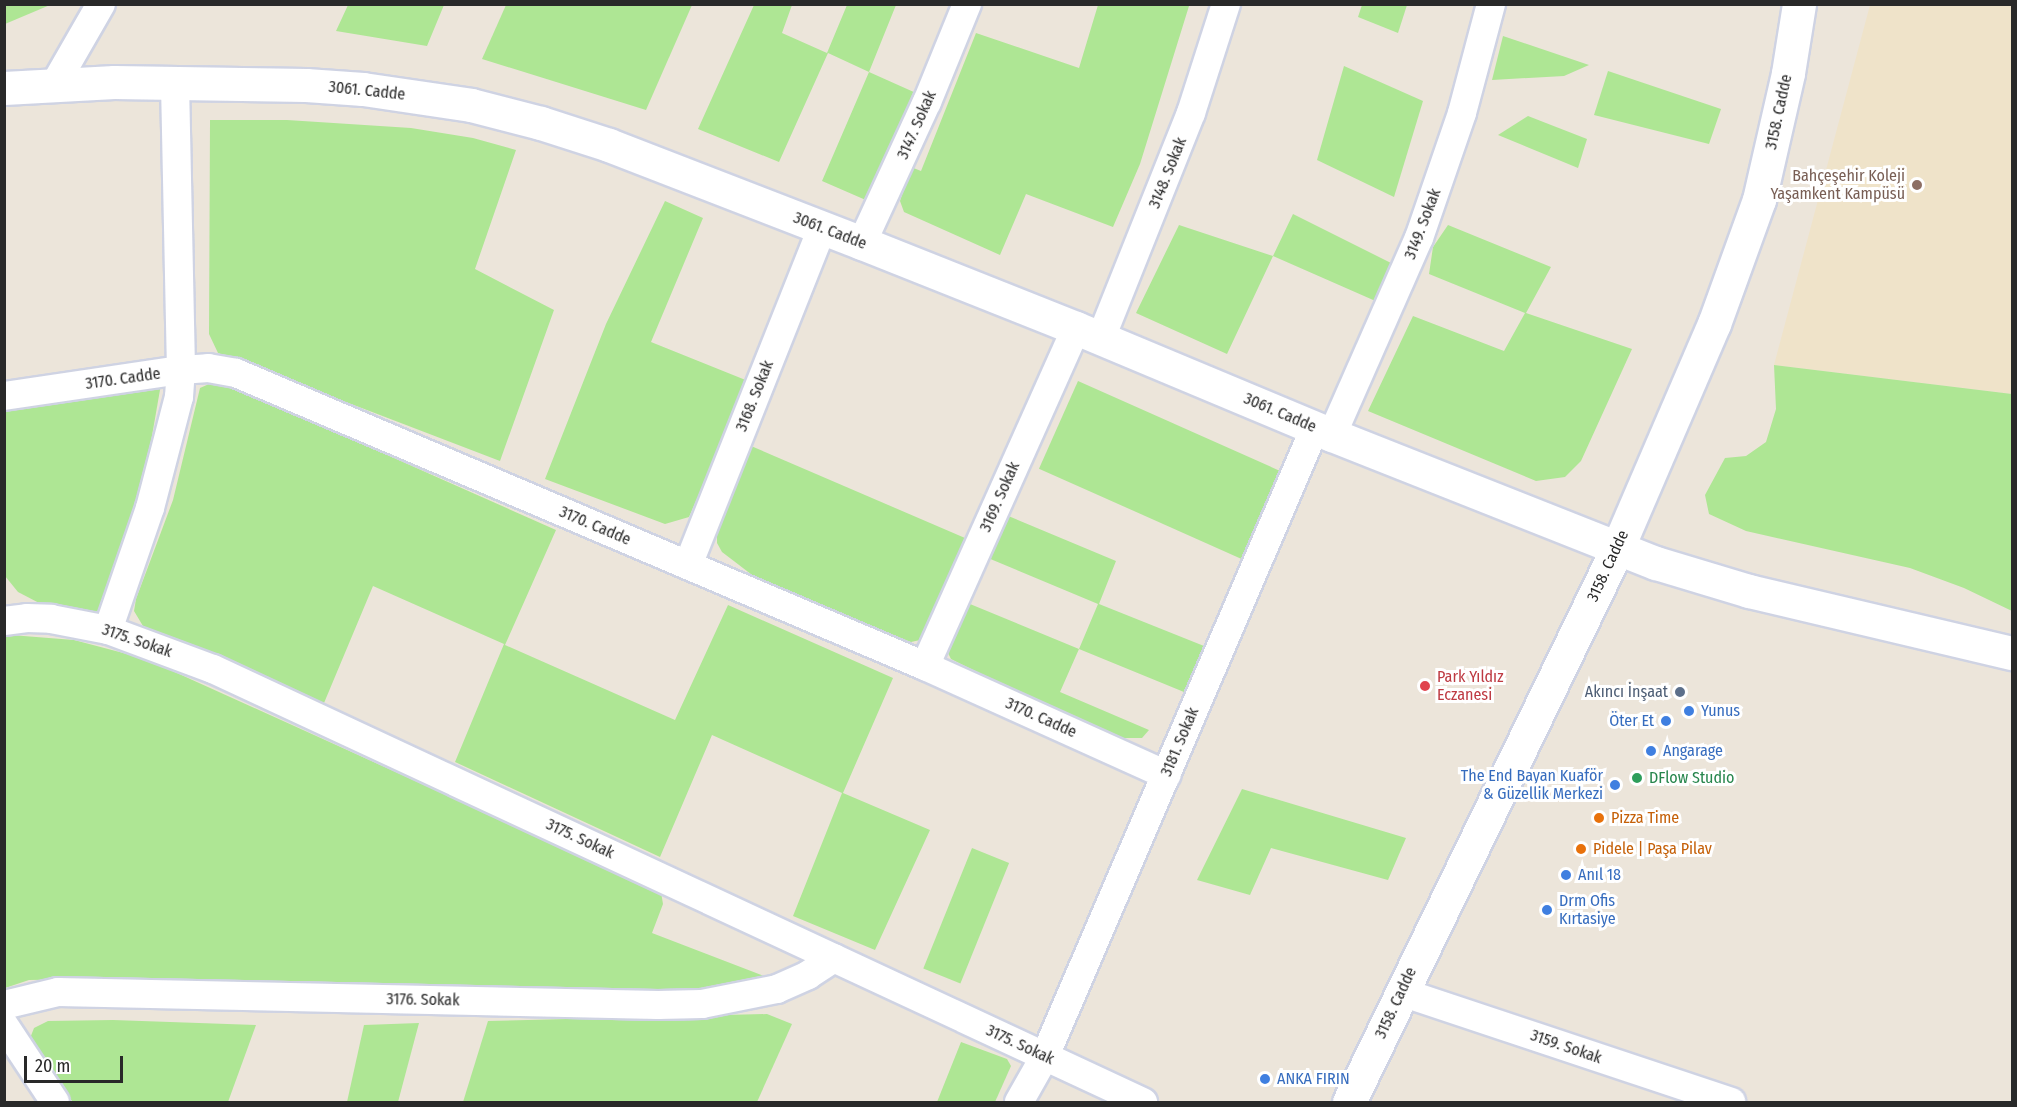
<!DOCTYPE html>
<meta charset="utf-8">
<style>
body{margin:0}
#map{position:relative;width:2017px;height:1107px;overflow:hidden;background:#ece5da;font-family:"Fira Sans Condensed",sans-serif}
div>[style]{position:absolute}
[style*='--x']{left:calc(var(--x)*1px);top:calc(var(--y)*1px);width:calc(var(--w)*1px);rotate:calc(var(--a)*1deg)}
.education>*{inset:0;background:#efe3c9}
.green>*{inset:0;background:#aee694;transform-origin:0 0}
.roads{filter:drop-shadow(2px 0 #cfd3e3) drop-shadow(-2px 0 #cfd3e3) drop-shadow(0 2px #cfd3e3) drop-shadow(0 -2px #cfd3e3)}
.minor>*{height:28px;margin:-14px;padding:0 14px;transform-origin:14px;border-radius:14px;background:#fff}
.tertiary>*{height:33px;margin:-16.5px;padding:0 16.5px;transform-origin:16.5px;border-radius:16.5px;background:#fff}
.dots>*{width:16px;height:16px;translate:-50% -50%;box-sizing:border-box;border:3px solid #fff;border-radius:50%}
span{translate:-50% -50%;white-space:nowrap;text-align:center;line-height:1.15;-webkit-text-stroke:6px #fff;paint-order:stroke}
.street-label{font-size:16px;color:#292929}
.education-label{font-size:16px;color:#785e54}
.right{translate:-100% -50%;text-align:right}
.health-label{font-size:16px;color:#be3a42}
.left{translate:0 -50%;text-align:left}
.service-label{font-size:16px;color:#4e5e75}
.shop-label{font-size:16px;color:#366cbe}
.leisure-label{font-size:16px;color:#27864d}
.food-label{font-size:16px;color:#c56008}
.frame{position:absolute;inset:0;border:6px solid #292929;pointer-events:none}
.scale{position:absolute;left:24px;top:1056px;width:99px;height:27px;box-sizing:border-box;border:3px solid #292929;border-top:0;padding-left:8px;font-size:18px;line-height:21px;white-space:nowrap;color:#292929;-webkit-text-stroke:4px #fff;paint-order:stroke}
</style>
<div id="map">
<div class="education">
<div style="clip-path:polygon(1870px 5px,2012px 5px,2012px 394px,1774px 365px)"></div>
</div>
<div class="green">
<div style="clip-path:polygon(1185px 4px,1189px 6px,1140px 164px,1113px 227px,1026px 194px,1000px 255px,904px 212px,900px 201px,911px 167px,921px 171px,976px 33px,1079px 68px,1098px 5px)"></div>
<div style="clip-path:polygon(4px 5px,5px 4px,50px 5px,5px 24px)"></div>
<div style="clip-path:polygon(348px 5px,348px 4px,444px 5px,427px 46px,336px 31px)"></div>
<div style="clip-path:polygon(506px 5px,690px 4px,692px 5px,646px 110px,482px 59px)"></div>
<div style="clip-path:polygon(754px 5px,792px 5px,782px 33px,827px 53px,847px 5px,896px 5px,869px 72px,916px 93px,868px 201px,822px 181px,869px 72px,828px 53px,779px 162px,698px 129px)"></div>
<div style="clip-path:polygon(1362px 5px,1407px 5px,1398px 33px,1358px 17px)"></div>
<div style="clip-path:polygon(1503px 36px,1589px 65px,1564px 76px,1492px 80px)"></div>
<div style="clip-path:polygon(1344px 66px,1423px 101px,1394px 197px,1317px 160px)"></div>
<div style="clip-path:polygon(1608px 71px,1721px 109px,1709px 144px,1594px 115px)"></div>
<div style="clip-path:polygon(1528px 116px,1587px 139px,1578px 168px,1498px 135px)"></div>
<div style="clip-path:polygon(210px 120px,287px 120px,411px 128px,473px 138px,516px 150px,475px 269px,554px 310px,500px 461px,218px 353px,209px 334px)"></div>
<div style="clip-path:polygon(665px 201px,703px 218px,651px 342px,748px 381px,689px 517px,665px 524px,545px 479px,606px 324px)"></div>
<div style="clip-path:polygon(1293px 214px,1395px 265px,1380px 303px,1273px 256px,1227px 354px,1136px 313px,1179px 225px,1273px 256px)"></div>
<div style="clip-path:polygon(1448px 225px,1551px 267px,1526px 313px,1632px 349px,1581px 461px,1565px 477px,1536px 481px,1368px 411px,1413px 316px,1504px 351px,1525px 313px,1429px 274px,1433px 247px)"></div>
<div style="clip-path:polygon(1774px 365px,2012px 394px,2012px 611px,1964px 588px,1910px 568px,1746px 531px,1709px 514px,1705px 495px,1725px 458px,1746px 456px,1766px 442px,1776px 409px)"></div>
<div style="clip-path:polygon(218px 380px,556px 530px,505px 645px,675px 720px,728px 605px,893px 678px,843px 793px,930px 830px,875px 950px,793px 916px,842px 793px,712px 735px,660px 857px,455px 762px,504px 644px,373px 586px,324px 703px,143px 626px,134px 611px,136px 599px,173px 500px,200px 388px)"></div>
<div style="left:1078px;top:381px;width:223px;height:96px;rotate:24deg"></div>
<div style="clip-path:polygon(161px 384px,141px 499px,106px 606px,92px 615px,43px 605px,18px 592px,5px 576px,4px 407px)"></div>
<div style="clip-path:polygon(744px 443px,965px 538px,925px 635px,920px 640px,911px 642px,760px 581px,722px 552px,717px 543px,717px 525px)"></div>
<div style="clip-path:polygon(1006px 515px,1116px 561px,1099px 604px,1204px 646px,1184px 692px,1079px 649px,1060px 692px,1149px 730px,1142px 738px,1123px 738px,1061px 714px,951px 659px,948px 653px,950px 646px,970px 604px,1079px 649px,1098px 604px,988px 558px)"></div>
<div style="clip-path:polygon(11px 635px,74px 640px,146px 659px,661px 892px,663px 904px,652px 933px,772px 979px,722px 990px,675px 993px,85px 979px,29px 980px,5px 988px,4px 638px)"></div>
<div style="clip-path:polygon(1242px 789px,1406px 838px,1388px 880px,1271px 848px,1250px 895px,1197px 880px)"></div>
<div style="left:972px;top:848px;width:40px;height:130px;rotate:22deg"></div>
<div style="clip-path:polygon(767px 1014px,792px 1024px,757px 1102px,463px 1102px,488px 1021px)"></div>
<div style="clip-path:polygon(113px 1020px,256px 1025px,228px 1102px,73px 1102px,31px 1054px,29px 1041px,34px 1028px,48px 1021px)"></div>
<div style="clip-path:polygon(419px 1023px,398px 1102px,347px 1102px,364px 1025px)"></div>
<div style="clip-path:polygon(961px 1042px,1007px 1059px,1011px 1066px,995px 1102px,937px 1102px)"></div>
</div>
<div class="roads">
<div class="minor">
<div style="--x:55;--y:84;--w:92;--a:-60.1"></div>
<div style="--x:862;--y:243;--w:155;--a:-65.3"></div>
<div style="--x:927;--y:102;--w:106;--a:-67.8"></div>
<div style="--x:1101;--y:338;--w:242;--a:-68.2"></div>
<div style="--x:1191;--y:113;--w:114;--a:-72.2"></div>
<div style="--x:4;--y:396;--w:179;--a:-8.4"></div>
<div style="--x:181;--y:370;--w:27;--a:-4"></div>
<div style="--x:208;--y:368;--w:28;--a:10"></div>
<div style="--x:236;--y:373;--w:749;--a:23.04"></div>
<div style="--x:925;--y:666;--w:265;--a:24.3"></div>
<div style="--x:1332;--y:435;--w:215;--a:-66.2"></div>
<div style="--x:1419;--y:238;--w:132;--a:-71"></div>
<div style="--x:1462;--y:113;--w:113;--a:-75.1"></div>
<div style="--x:688;--y:565;--w:363;--a:-68.3"></div>
<div style="--x:4;--y:621;--w:23;--a:-7"></div>
<div style="--x:27;--y:618;--w:24;--a:2"></div>
<div style="--x:51;--y:619;--w:58;--a:10.9"></div>
<div style="--x:108;--y:630;--w:112;--a:20.4"></div>
<div style="--x:213;--y:669;--w:1026;--a:24.97"></div>
<div style="--x:108;--y:630;--w:129;--a:-71"></div>
<div style="--x:150;--y:508;--w:115;--a:-75.4"></div>
<div style="--x:179;--y:397;--w:27;--a:-86"></div>
<div style="--x:181;--y:370;--w:287;--a:-91.2"></div>
<div style="--x:925;--y:666;--w:370;--a:-65.9"></div>
<div style="--x:1401;--y:992;--w:348;--a:18.4"></div>
<div style="--x:4;--y:1005;--w:56;--a:-13.5"></div>
<div style="--x:58;--y:992;--w:600;--a:1.24"></div>
<div style="--x:658;--y:1005;--w:44;--a:-1.3"></div>
<div style="--x:702;--y:1004;--w:76;--a:-11.3"></div>
<div style="--x:777;--y:989;--w:34;--a:-24"></div>
<div style="--x:808;--y:975;--w:31;--a:-33"></div>
<div style="--x:4;--y:1025;--w:92;--a:56.5"></div>
<div style="--x:1019;--y:1102;--w:53;--a:-60.5"></div>
<div style="--x:1045;--y:1056;--w:684;--a:-66.74"></div>
</div>
<div class="tertiary">
<div style="--x:4;--y:88;--w:110;--a:-3.1"></div>
<div style="--x:114;--y:82;--w:192;--a:0.9"></div>
<div style="--x:306;--y:85;--w:57;--a:4"></div>
<div style="--x:363;--y:89;--w:109;--a:8.4"></div>
<div style="--x:471;--y:105;--w:72;--a:14.4"></div>
<div style="--x:541;--y:123;--w:71;--a:17.9"></div>
<div style="--x:609;--y:145;--w:271;--a:21.2"></div>
<div style="--x:862;--y:243;--w:230;--a:21.7"></div>
<div style="--x:1076;--y:328;--w:277;--a:22.7"></div>
<div style="--x:1332;--y:435;--w:348;--a:21.6"></div>
<div style="--x:1656;--y:563;--w:97;--a:16.8"></div>
<div style="--x:1749;--y:591;--w:270;--a:13.3"></div>
<div style="--x:1349;--y:1102;--w:615;--a:-64.14"></div>
<div style="--x:1617;--y:549;--w:245;--a:-66.7"></div>
<div style="--x:1714;--y:324;--w:132;--a:-70.1"></div>
<div style="--x:1759;--y:200;--w:130;--a:-77.1"></div>
<div style="--x:1788;--y:73;--w:70;--a:-80.9"></div>
</div>
</div>
<div class="dots">
<div style="left:1917px;top:185px;background:#8d6e63"></div>
<div style="left:1425px;top:686px;background:#e0444e"></div>
<div style="left:1680px;top:692px;background:#5c6f8a"></div>
<div style="left:1689px;top:711px;background:#3f7fe0"></div>
<div style="left:1666px;top:721px;background:#3f7fe0"></div>
<div style="left:1651px;top:751px;background:#3f7fe0"></div>
<div style="left:1637px;top:778px;background:#2e9e5b"></div>
<div style="left:1615px;top:785px;background:#3f7fe0"></div>
<div style="left:1599px;top:818px;background:#e8710a"></div>
<div style="left:1581px;top:849px;background:#e8710a"></div>
<div style="left:1566px;top:875px;background:#3f7fe0"></div>
<div style="left:1547px;top:910px;background:#3f7fe0"></div>
<div style="left:1265px;top:1079px;background:#3f7fe0"></div>
</div>
<div class="street-label">
<span style="left:367px;top:91px;rotate:6deg">3061. Cadde</span>
<span style="left:1779px;top:112px;rotate:-78deg">3158. Cadde</span>
<span style="left:917px;top:125px;rotate:-66deg">3147. Sokak</span>
<span style="left:1168px;top:173px;rotate:-68deg">3148. Sokak</span>
<span style="left:1423px;top:224px;rotate:-69deg">3149. Sokak</span>
<span style="left:830px;top:231px;rotate:21deg">3061. Cadde</span>
<span style="left:123px;top:379px;rotate:-8deg">3170. Cadde</span>
<span style="left:755px;top:396px;rotate:-68deg">3168. Sokak</span>
<span style="left:1280px;top:413px;rotate:23deg">3061. Cadde</span>
<span style="left:1000px;top:497px;rotate:-66deg">3169. Sokak</span>
<span style="left:595px;top:526px;rotate:23deg">3170. Cadde</span>
<span style="left:1608px;top:566px;rotate:-65deg">3158. Cadde</span>
<span style="left:137px;top:641px;rotate:19deg">3175. Sokak</span>
<span style="left:1041px;top:718px;rotate:24deg">3170. Cadde</span>
<span style="left:1180px;top:742px;rotate:-67deg">3181. Sokak</span>
<span style="left:580px;top:839px;rotate:25deg">3175. Sokak</span>
<span style="left:423px;top:1000px;rotate:1deg">3176. Sokak</span>
<span style="left:1396px;top:1003px;rotate:-65deg">3158. Cadde</span>
<span style="left:1020px;top:1045px;rotate:25deg">3175. Sokak</span>
<span style="left:1566px;top:1047px;rotate:19deg">3159. Sokak</span>
</div>
<div class="education-label">
<span class="right" style="left:1905px;top:185px">Bahçeşehir Koleji<br>Yaşamkent Kampüsü</span>
</div>
<div class="health-label">
<span class="left" style="left:1437px;top:686px">Park Yıldız<br>Eczanesi</span>
</div>
<div class="service-label">
<span class="right" style="left:1668px;top:692px">Akıncı İnşaat</span>
</div>
<div class="shop-label">
<span class="left" style="left:1701px;top:711px">Yunus</span>
<span class="right" style="left:1654px;top:721px">Öter Et</span>
<span class="left" style="left:1663px;top:751px">Angarage</span>
<span class="right" style="left:1603px;top:785px">The End Bayan Kuaför<br>&amp; Güzellik Merkezi</span>
<span class="left" style="left:1578px;top:875px">Anıl 18</span>
<span class="left" style="left:1559px;top:910px">Drm Ofis<br>Kırtasiye</span>
<span class="left" style="left:1277px;top:1079px">ANKA FIRIN</span>
</div>
<div class="leisure-label">
<span class="left" style="left:1649px;top:778px">DFlow Studio</span>
</div>
<div class="food-label">
<span class="left" style="left:1611px;top:818px">Pizza Time</span>
<span class="left" style="left:1593px;top:849px">Pidele | Paşa Pilav</span>
</div>
<div class="frame"></div>
<div class="scale">20 m</div>
</div>
